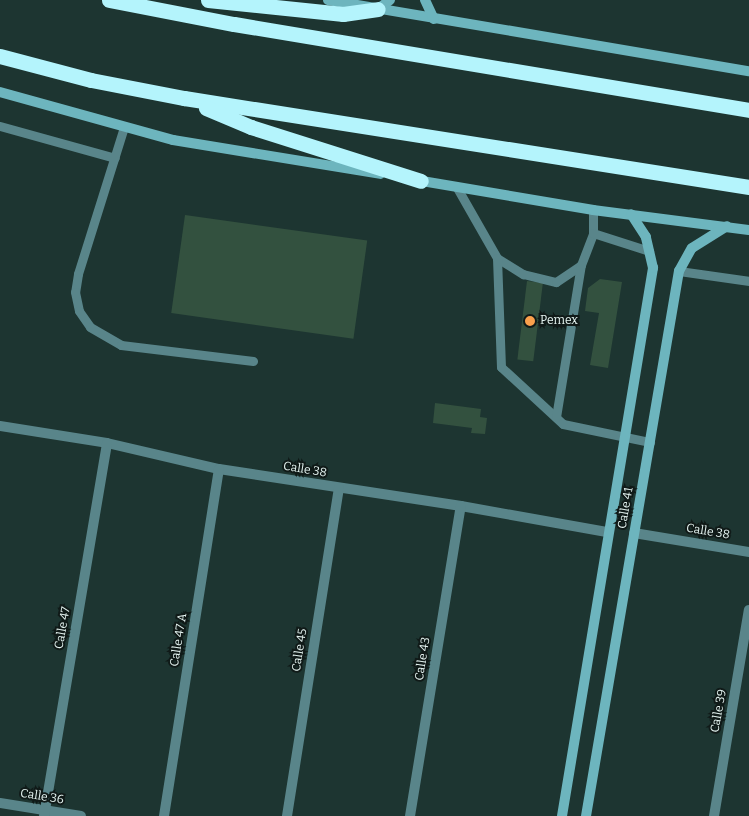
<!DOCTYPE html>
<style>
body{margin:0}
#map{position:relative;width:749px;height:816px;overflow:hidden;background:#1d3531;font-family:Bitter,serif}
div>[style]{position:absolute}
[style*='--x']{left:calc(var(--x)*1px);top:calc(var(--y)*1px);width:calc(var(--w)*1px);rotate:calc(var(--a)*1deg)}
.building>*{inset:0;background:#33513f;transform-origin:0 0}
.lane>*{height:9px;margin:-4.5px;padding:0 4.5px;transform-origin:4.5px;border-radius:4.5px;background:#59858a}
.street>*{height:10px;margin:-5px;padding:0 5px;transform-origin:5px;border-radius:5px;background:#59858a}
.secondary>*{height:10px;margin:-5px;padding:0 5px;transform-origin:5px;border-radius:5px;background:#6db5be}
.highway>*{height:15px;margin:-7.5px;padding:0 7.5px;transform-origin:7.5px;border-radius:7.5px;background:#b4f4fc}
.dots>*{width:14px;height:14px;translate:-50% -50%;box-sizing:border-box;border:2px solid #101a18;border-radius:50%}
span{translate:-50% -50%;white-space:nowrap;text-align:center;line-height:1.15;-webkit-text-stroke:4px #101a18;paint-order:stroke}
.poi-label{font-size:12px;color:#e4f3f0}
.left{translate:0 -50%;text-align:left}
.street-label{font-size:12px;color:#e4f3f0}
</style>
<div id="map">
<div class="building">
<div style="left:185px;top:215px;width:184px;height:99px;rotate:8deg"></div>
<div style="clip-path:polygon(600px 279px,622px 282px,608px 368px,590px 365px,599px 313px,585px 311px,588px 288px)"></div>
<div style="left:527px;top:281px;width:16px;height:79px;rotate:7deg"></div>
<div style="clip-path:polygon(435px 403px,481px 409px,480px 417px,487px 418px,485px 434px,471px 433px,472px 428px,433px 423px)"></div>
</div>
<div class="lane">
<div style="--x:0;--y:126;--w:119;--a:15.5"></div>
<div style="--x:124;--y:127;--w:154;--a:107.4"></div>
<div style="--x:78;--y:274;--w:18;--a:99"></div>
<div style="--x:75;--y:292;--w:19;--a:78"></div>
<div style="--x:79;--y:311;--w:19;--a:55"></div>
<div style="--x:90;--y:327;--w:36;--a:30"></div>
<div style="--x:121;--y:345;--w:133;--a:6.9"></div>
<div style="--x:456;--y:186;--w:83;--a:60.3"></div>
<div style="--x:497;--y:258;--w:31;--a:32"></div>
<div style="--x:523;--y:274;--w:34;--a:14"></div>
<div style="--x:556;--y:282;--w:30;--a:-34"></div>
<div style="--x:581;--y:265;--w:34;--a:-69"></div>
<div style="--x:593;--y:233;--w:23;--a:-90"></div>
<div style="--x:593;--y:233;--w:59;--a:17.8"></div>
<div style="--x:497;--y:258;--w:109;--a:87.9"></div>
<div style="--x:501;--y:367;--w:84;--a:42.6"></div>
<div style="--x:563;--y:424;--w:89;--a:11.7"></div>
<div style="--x:679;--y:271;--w:71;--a:8.1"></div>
<div style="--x:556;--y:417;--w:154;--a:-80.7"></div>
</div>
<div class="street">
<div style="--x:0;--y:426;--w:108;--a:9"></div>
<div style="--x:107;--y:443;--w:115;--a:13.1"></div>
<div style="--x:219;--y:469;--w:245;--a:8.7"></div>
<div style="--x:461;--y:506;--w:148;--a:10.1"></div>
<div style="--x:634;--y:533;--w:117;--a:9.4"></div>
<div style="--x:0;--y:803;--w:82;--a:9.1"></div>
<div style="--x:44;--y:816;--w:378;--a:-80.4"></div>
<div style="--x:164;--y:816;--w:351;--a:-81"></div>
<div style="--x:287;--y:816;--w:332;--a:-81"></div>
<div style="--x:410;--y:816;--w:314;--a:-80.7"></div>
<div style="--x:714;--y:816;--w:209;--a:-80.4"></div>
</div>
<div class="secondary">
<div style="--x:328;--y:0;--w:427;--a:9.6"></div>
<div style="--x:425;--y:0;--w:21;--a:65"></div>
<div style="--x:378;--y:9;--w:15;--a:-37"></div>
<div style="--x:0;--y:92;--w:180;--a:15.5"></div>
<div style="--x:173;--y:140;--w:210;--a:9.3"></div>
<div style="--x:416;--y:180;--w:180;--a:9.6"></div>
<div style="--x:593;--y:210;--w:157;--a:7.3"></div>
<div style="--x:562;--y:816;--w:556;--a:-80.57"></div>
<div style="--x:653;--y:268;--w:32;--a:-103"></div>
<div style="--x:646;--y:237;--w:27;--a:-123"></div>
<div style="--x:586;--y:816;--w:553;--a:-80.32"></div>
<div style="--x:679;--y:271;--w:26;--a:-61"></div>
<div style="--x:692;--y:248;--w:41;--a:-32.2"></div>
</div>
<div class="highway">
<div style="--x:109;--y:0;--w:127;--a:10.9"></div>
<div style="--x:234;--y:24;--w:522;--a:9.48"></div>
<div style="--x:208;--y:0;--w:136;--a:5.9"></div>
<div style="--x:343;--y:14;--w:35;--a:-8"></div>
<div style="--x:0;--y:56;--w:94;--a:14.8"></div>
<div style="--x:91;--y:80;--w:95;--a:11"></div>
<div style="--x:184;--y:98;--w:572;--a:8.95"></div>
<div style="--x:206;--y:108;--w:49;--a:22.9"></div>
<div style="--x:251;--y:127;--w:178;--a:17.6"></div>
</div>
<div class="dots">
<div style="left:530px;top:321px;background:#f9a04c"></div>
</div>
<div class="poi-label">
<span class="left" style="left:540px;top:321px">Pemex</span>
</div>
<div class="street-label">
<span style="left:305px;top:470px;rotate:9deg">Calle 38</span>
<span style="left:626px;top:508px;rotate:-80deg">Calle 41</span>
<span style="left:708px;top:532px;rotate:9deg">Calle 38</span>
<span style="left:63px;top:628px;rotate:-80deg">Calle 47</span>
<span style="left:179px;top:640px;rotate:-81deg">Calle 47 A</span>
<span style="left:300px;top:650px;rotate:-81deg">Calle 45</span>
<span style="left:423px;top:659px;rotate:-81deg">Calle 43</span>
<span style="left:719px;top:711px;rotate:-80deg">Calle 39</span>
<span style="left:42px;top:797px;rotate:9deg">Calle 36</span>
</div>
</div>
